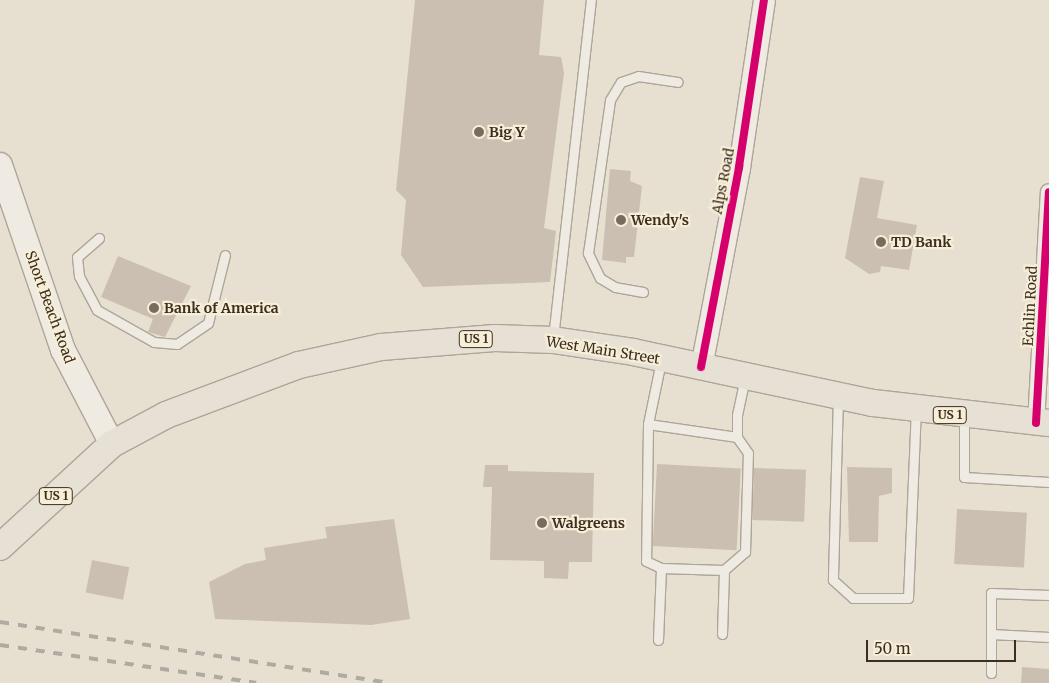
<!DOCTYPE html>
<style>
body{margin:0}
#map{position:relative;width:1049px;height:683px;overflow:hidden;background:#e7e0d1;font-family:Merriweather,serif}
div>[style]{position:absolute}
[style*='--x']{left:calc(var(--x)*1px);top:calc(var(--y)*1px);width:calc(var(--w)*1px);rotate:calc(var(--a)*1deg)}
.building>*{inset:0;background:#cbbfb2;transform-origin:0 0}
.roads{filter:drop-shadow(1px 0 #ada599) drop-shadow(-1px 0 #ada599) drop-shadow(0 1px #ada599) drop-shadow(0 -1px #ada599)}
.service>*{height:9px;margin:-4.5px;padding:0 4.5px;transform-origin:4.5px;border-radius:4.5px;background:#efebe3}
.minor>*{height:16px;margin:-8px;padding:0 8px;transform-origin:8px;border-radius:8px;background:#efebe3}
.tertiary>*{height:21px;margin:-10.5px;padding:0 10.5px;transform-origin:10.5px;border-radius:10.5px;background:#efebe3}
.secondary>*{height:24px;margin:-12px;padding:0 12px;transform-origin:12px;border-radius:12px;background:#efebe3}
.primary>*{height:26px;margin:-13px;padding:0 13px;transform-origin:13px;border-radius:13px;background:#e6e1d4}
.rail>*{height:4px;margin-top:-2px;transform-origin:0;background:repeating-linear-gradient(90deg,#afaaa2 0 9px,transparent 0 18px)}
.cycleway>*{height:8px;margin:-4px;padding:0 4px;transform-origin:4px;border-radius:4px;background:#d6006c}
.dots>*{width:14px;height:14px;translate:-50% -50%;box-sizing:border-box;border:2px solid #f7eed8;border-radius:50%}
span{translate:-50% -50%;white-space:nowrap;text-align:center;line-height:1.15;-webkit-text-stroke:4.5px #f7eed8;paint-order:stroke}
.shield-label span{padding:1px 4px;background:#f7eed8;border:1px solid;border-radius:4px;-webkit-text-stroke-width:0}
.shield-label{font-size:12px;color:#3d2e20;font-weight:700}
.poi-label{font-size:14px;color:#3d2e20;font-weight:700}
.left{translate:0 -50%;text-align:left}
.street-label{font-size:14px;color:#3d2e20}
.scale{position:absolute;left:866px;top:640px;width:150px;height:22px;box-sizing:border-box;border:2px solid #3d2e20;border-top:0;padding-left:6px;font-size:15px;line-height:18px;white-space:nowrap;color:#3d2e20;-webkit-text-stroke:4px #f7eed8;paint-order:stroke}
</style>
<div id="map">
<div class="building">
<div style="clip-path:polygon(415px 0,544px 0,539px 55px,561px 57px,564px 73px,544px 228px,556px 231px,550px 282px,423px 287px,401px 255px,406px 200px,396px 190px)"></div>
<div style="clip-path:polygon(610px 169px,631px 171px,630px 181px,642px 186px,634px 257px,626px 257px,626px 263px,602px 260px)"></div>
<div style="clip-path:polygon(860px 177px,884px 181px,877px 218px,917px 225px,909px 270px,881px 266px,880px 272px,869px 274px,845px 258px)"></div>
<div style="clip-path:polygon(118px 256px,191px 286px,165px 337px,148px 332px,153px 319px,101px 297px)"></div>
<div style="left:657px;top:464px;width:84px;height:82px;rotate:3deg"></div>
<div style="clip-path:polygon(485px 465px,508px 465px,508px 471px,594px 473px,592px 562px,569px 562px,568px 579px,544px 578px,544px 561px,490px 560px,492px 487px,483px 487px)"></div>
<div style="clip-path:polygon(847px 467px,892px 468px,892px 493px,879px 496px,878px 542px,849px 542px)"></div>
<div style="left:754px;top:468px;width:52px;height:52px;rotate:2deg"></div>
<div style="left:957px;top:509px;width:70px;height:55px;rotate:3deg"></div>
<div style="clip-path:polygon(394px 519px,410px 619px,371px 625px,215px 619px,209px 582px,245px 564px,266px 560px,264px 548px,327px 538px,325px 527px)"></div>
<div style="left:92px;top:560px;width:38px;height:33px;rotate:11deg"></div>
<div style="clip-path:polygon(1022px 667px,1049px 669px,1049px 683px,1021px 683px)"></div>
</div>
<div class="roads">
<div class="service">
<div style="--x:99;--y:238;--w:29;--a:139"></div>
<div style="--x:77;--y:257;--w:19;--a:84"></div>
<div style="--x:79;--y:276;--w:38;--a:62"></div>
<div style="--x:97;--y:310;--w:65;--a:29.3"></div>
<div style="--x:154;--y:342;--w:23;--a:5"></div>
<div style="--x:177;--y:344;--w:37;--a:-34"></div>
<div style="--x:208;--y:323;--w:70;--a:-76"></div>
<div style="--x:643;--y:292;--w:28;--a:-170"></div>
<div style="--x:615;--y:287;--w:17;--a:-149"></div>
<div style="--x:600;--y:278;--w:28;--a:-116"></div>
<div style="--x:588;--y:253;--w:155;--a:-81.8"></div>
<div style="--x:610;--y:100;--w:21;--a:-59"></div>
<div style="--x:621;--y:82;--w:18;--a:-19"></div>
<div style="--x:638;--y:76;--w:40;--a:8.5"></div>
<div style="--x:553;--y:338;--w:340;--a:-83.6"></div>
<div style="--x:661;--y:361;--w:64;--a:101.7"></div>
<div style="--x:648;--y:424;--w:137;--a:90.8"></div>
<div style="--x:646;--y:561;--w:17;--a:25"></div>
<div style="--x:661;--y:568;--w:63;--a:1.8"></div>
<div style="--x:724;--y:570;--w:28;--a:-41"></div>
<div style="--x:745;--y:552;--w:99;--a:-88.3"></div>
<div style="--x:748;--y:453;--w:19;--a:-125"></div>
<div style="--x:737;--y:437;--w:22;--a:-90"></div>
<div style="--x:737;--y:415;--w:39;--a:-78"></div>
<div style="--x:838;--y:397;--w:183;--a:91.6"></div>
<div style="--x:833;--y:580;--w:27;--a:42"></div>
<div style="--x:853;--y:598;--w:55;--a:0"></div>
<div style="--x:908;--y:598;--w:188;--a:-87.6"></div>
<div style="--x:964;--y:416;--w:61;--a:90"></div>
<div style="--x:964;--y:477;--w:85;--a:3.4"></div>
<div style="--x:648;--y:424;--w:90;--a:8.3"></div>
<div style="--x:722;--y:634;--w:64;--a:-88.2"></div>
<div style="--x:991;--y:634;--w:58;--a:3"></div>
<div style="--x:658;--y:640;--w:72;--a:-87.6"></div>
<div style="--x:991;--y:673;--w:80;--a:-90"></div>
<div style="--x:991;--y:593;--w:58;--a:2"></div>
</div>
<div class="minor">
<div style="--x:1036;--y:423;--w:231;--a:-86.8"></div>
</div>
<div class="tertiary">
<div style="--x:701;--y:367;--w:204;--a:-79.2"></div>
<div style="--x:739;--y:167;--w:169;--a:-81.5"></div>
</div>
<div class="secondary">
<div style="--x:0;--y:165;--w:195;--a:71.2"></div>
<div style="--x:63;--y:350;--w:106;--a:62.5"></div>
</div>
<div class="primary">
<div style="--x:0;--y:547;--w:152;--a:-42.6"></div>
<div style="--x:112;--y:444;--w:61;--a:-28.2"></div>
<div style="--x:166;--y:415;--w:142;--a:-20.6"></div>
<div style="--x:299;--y:365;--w:84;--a:-12.4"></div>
<div style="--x:381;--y:347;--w:114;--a:-4.5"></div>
<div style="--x:495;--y:338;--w:58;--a:2"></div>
<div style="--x:553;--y:340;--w:81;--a:8.5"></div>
<div style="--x:633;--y:352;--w:245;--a:12"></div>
<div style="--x:873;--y:403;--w:177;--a:6.5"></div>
</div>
</div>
<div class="rail">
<div style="--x:0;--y:622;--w:393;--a:8.9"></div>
<div style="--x:0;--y:645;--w:259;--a:8.4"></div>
</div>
<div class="cycleway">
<div style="--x:701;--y:367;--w:204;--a:-79.2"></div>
<div style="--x:739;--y:167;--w:169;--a:-81.5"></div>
<div style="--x:1036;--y:423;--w:231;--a:-86.8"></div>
</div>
<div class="dots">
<div style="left:479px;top:132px;background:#786c5e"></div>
<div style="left:621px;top:220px;background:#786c5e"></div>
<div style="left:881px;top:242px;background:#786c5e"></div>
<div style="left:154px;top:308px;background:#786c5e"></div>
<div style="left:542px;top:523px;background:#786c5e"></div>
</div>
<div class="shield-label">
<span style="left:476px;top:339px">US 1</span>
<span style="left:950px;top:415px">US 1</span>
<span style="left:56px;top:496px">US 1</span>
</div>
<div class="poi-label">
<span class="left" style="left:489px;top:132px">Big Y</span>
<span class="left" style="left:631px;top:220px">Wendy's</span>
<span class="left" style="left:891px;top:242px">TD Bank</span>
<span class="left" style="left:164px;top:308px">Bank of America</span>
<span class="left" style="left:552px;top:523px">Walgreens</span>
</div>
<div class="street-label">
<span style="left:723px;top:181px;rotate:-79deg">Alps Road</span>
<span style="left:1030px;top:306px;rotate:-87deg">Echlin Road</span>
<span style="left:50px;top:307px;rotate:70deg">Short Beach Road</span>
<span style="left:603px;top:350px;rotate:9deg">West Main Street</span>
</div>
<div class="scale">50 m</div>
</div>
